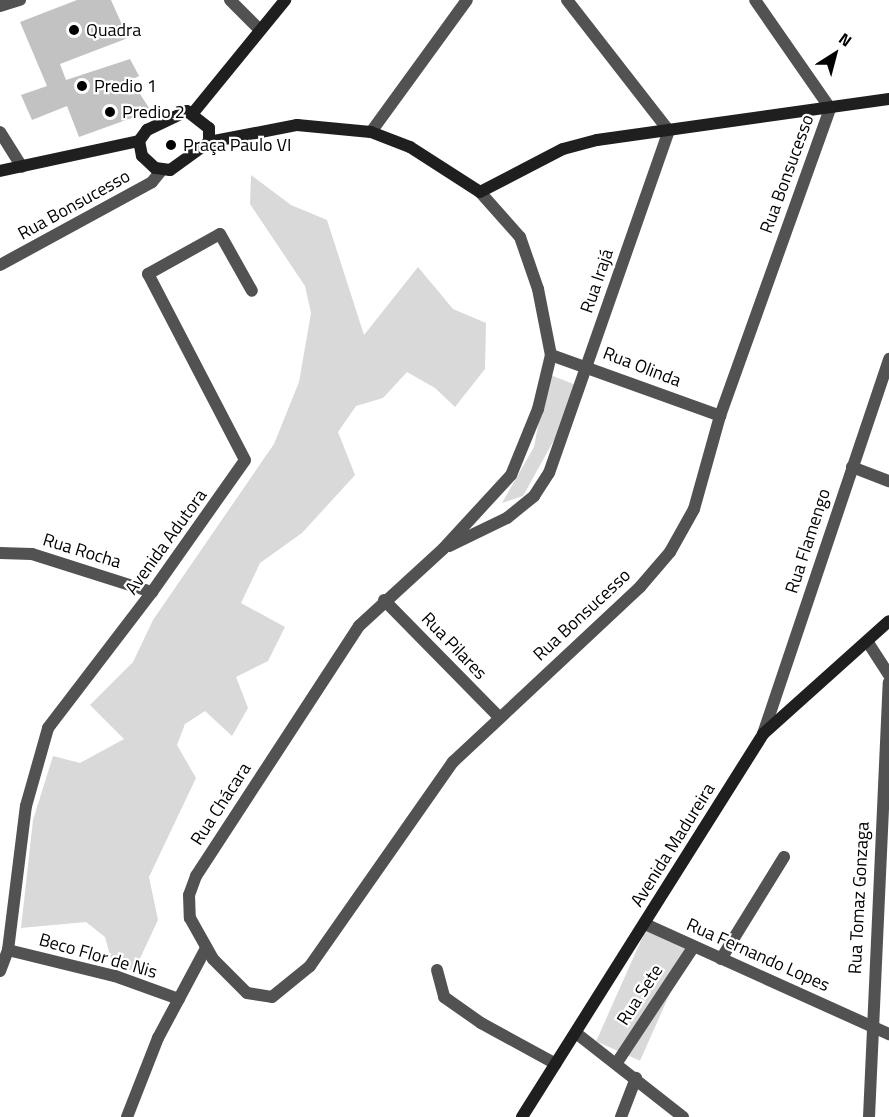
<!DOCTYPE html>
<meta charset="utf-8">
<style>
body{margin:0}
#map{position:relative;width:889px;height:1117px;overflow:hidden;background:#fff;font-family:"Titillium Web",sans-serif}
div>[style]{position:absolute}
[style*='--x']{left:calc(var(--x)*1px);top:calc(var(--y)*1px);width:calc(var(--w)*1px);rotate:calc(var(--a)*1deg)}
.green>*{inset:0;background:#d9d9d9;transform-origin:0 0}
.building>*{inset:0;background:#c2c2c2}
.street>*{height:12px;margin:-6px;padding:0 6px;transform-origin:6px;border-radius:6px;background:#525252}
.secondary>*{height:12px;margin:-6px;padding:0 6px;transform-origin:6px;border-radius:6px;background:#1f1f1f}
.dots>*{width:16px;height:16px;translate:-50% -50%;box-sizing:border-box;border:3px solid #fff;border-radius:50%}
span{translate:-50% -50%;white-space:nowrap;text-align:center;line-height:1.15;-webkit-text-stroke:4.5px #fff;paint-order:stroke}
.poi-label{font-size:18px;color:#000}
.left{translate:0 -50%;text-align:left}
.street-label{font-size:18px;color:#000}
.north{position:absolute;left:805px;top:24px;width:60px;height:60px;-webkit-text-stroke:4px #fff;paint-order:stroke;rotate:36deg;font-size:16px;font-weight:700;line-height:24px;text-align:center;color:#000}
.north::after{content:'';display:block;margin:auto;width:21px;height:27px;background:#000;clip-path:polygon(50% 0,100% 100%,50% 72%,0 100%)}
</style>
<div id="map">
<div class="green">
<div style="clip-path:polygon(251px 175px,291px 205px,327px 220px,364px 335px,418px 267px,453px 309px,486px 323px,485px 369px,455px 407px,435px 388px,407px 372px,383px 398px,356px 406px,338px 432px,355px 475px,302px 533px,260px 563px,241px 603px,285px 627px,268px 661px,236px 677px,248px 708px,232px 736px,205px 711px,185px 724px,177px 745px,196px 778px,149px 877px,158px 920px,134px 971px,113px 966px,105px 937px,86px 922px,21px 928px,33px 820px,53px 756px,80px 763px,124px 739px,90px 705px,133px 662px,153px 620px,274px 444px,299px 382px,311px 313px,305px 286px,250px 204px)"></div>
<div style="clip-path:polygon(548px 374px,576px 385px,559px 431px,523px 496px,502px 503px,534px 447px)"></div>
<div style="left:647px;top:927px;width:48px;height:125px;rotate:24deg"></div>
</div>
<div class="building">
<div style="clip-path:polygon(77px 0,111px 0,128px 38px,60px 64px,66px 80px,130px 59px,139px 76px,131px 80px,151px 111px,79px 137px,67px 106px,32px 120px,21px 95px,47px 86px,20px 22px)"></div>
</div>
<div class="street">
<div style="--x:230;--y:0;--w:42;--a:45"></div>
<div style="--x:0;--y:6;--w:21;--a:-17"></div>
<div style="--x:0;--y:132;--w:41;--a:57.8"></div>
<div style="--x:371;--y:132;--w:163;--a:-54"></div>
<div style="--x:480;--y:192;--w:60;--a:48.4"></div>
<div style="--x:520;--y:237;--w:55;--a:70.9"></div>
<div style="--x:538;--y:289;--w:67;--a:78.9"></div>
<div style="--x:551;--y:355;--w:56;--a:103.5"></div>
<div style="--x:538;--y:409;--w:71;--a:112.2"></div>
<div style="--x:511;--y:475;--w:100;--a:132.6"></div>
<div style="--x:443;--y:549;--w:114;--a:137.5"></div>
<div style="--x:359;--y:626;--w:298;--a:123.1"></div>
<div style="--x:196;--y:876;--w:20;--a:110"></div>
<div style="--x:189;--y:895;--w:23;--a:88"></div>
<div style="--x:190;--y:918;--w:47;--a:60.7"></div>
<div style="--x:213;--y:959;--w:48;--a:45"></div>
<div style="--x:247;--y:993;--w:25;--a:9"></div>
<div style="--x:272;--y:997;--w:49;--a:-39.2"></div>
<div style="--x:310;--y:966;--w:249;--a:-55"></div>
<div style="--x:453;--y:762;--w:256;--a:-43.1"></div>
<div style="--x:640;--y:587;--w:46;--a:-49.4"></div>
<div style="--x:670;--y:552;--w:49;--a:-60.8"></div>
<div style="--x:694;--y:509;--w:97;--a:-74.4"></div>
<div style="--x:720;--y:416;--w:327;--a:-70.3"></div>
<div style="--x:830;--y:108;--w:131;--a:-124.8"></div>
<div style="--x:0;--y:265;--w:173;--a:-28.6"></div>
<div style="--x:152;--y:182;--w:14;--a:-51"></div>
<div style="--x:551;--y:355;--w:180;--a:19.8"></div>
<div style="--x:852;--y:467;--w:40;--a:21"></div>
<div style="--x:449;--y:546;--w:64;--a:-25.8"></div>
<div style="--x:507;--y:518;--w:35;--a:-39"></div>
<div style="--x:534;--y:496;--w:27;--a:-57"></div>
<div style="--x:549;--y:473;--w:362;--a:-70.7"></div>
<div style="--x:669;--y:131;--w:166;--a:-127.9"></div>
<div style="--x:0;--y:553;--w:32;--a:2"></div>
<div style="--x:32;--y:554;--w:126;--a:17.6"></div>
<div style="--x:384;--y:600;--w:163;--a:45.5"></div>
<div style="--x:867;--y:641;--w:40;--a:57.1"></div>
<div style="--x:763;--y:734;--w:396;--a:-71.4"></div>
<div style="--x:645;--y:924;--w:268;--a:24.3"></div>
<div style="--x:8;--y:950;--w:110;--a:13.7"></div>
<div style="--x:115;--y:976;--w:68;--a:19.8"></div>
<div style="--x:721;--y:959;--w:120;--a:-58.3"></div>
<div style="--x:437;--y:970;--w:28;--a:75"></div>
<div style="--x:444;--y:997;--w:45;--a:35.1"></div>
<div style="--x:481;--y:1023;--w:85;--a:28.7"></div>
<div style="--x:0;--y:971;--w:22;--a:-69"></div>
<div style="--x:8;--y:950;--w:145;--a:-82.9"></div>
<div style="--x:26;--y:806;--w:81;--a:-74.2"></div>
<div style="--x:48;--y:728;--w:171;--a:-52.6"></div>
<div style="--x:152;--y:592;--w:161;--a:-54.8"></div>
<div style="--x:245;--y:460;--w:210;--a:-117.5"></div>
<div style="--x:148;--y:274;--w:82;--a:-29.1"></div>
<div style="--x:220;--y:234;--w:65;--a:60.7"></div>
<div style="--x:576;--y:1033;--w:136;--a:38.1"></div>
<div style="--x:616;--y:1064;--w:141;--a:-56.5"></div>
<div style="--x:127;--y:1117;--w:85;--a:-68.6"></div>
<div style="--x:158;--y:1038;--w:102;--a:-61.9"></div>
<div style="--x:621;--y:1117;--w:42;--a:-69"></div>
<div style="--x:869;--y:1117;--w:435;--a:-87.4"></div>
</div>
<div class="secondary">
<div style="--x:187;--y:111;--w:28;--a:38"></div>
<div style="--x:209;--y:128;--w:14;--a:90"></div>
<div style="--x:209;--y:142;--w:48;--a:144.3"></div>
<div style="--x:170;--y:170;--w:15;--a:-172"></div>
<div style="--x:155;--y:168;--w:18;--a:-137"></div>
<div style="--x:142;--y:156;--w:15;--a:-101"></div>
<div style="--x:139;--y:141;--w:14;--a:-54"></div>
<div style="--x:147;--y:130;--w:44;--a:-25.4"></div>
<div style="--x:193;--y:113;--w:146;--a:-50.8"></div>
<div style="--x:209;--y:142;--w:90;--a:-10.9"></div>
<div style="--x:297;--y:125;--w:74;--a:5.4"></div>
<div style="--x:371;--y:132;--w:42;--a:21"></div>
<div style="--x:410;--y:147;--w:83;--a:32.7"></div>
<div style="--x:480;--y:192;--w:93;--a:-27.4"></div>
<div style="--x:563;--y:149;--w:35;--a:-15"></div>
<div style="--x:597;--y:140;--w:295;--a:-8"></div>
<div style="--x:0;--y:171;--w:142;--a:-12.2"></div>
<div style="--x:522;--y:1117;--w:453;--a:-57.8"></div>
<div style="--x:763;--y:734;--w:169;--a:-41.9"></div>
</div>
<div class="dots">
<div style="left:74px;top:30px;background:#000"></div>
<div style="left:82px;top:86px;background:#000"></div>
<div style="left:110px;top:112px;background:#000"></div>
<div style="left:171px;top:145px;background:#000"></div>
</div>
<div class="poi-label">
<span class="left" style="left:86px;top:30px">Quadra</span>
<span class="left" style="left:94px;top:86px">Predio 1</span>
<span class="left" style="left:122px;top:112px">Predio 2</span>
<span class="left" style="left:183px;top:145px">Praça Paulo VI</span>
</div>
<div class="street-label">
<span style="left:787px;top:174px;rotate:-70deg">Rua Bonsucesso</span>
<span style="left:74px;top:205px;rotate:-29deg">Rua Bonsucesso</span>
<span style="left:597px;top:281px;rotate:-71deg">Rua Irajá</span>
<span style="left:642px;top:367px;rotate:21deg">Rua Olinda</span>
<span style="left:808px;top:541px;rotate:-72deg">Rua Flamengo</span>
<span style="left:166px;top:542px;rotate:-54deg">Avenida Adutora</span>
<span style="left:82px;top:551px;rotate:17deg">Rua Rocha</span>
<span style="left:582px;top:615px;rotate:-43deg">Rua Bonsucesso</span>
<span style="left:454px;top:646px;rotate:46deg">Rua Pilares</span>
<span style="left:221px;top:804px;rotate:-57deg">Rua Chácara</span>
<span style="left:673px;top:845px;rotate:-58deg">Avenida Madureira</span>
<span style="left:859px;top:898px;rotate:-87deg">Rua Tomaz Gonzaga</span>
<span style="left:758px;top:955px;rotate:24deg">Rua Fernando Lopes</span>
<span style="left:98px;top:956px;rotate:16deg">Beco Flor de Nis</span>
<span style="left:640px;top:995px;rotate:-57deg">Rua Sete</span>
</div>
<div class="north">N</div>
</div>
